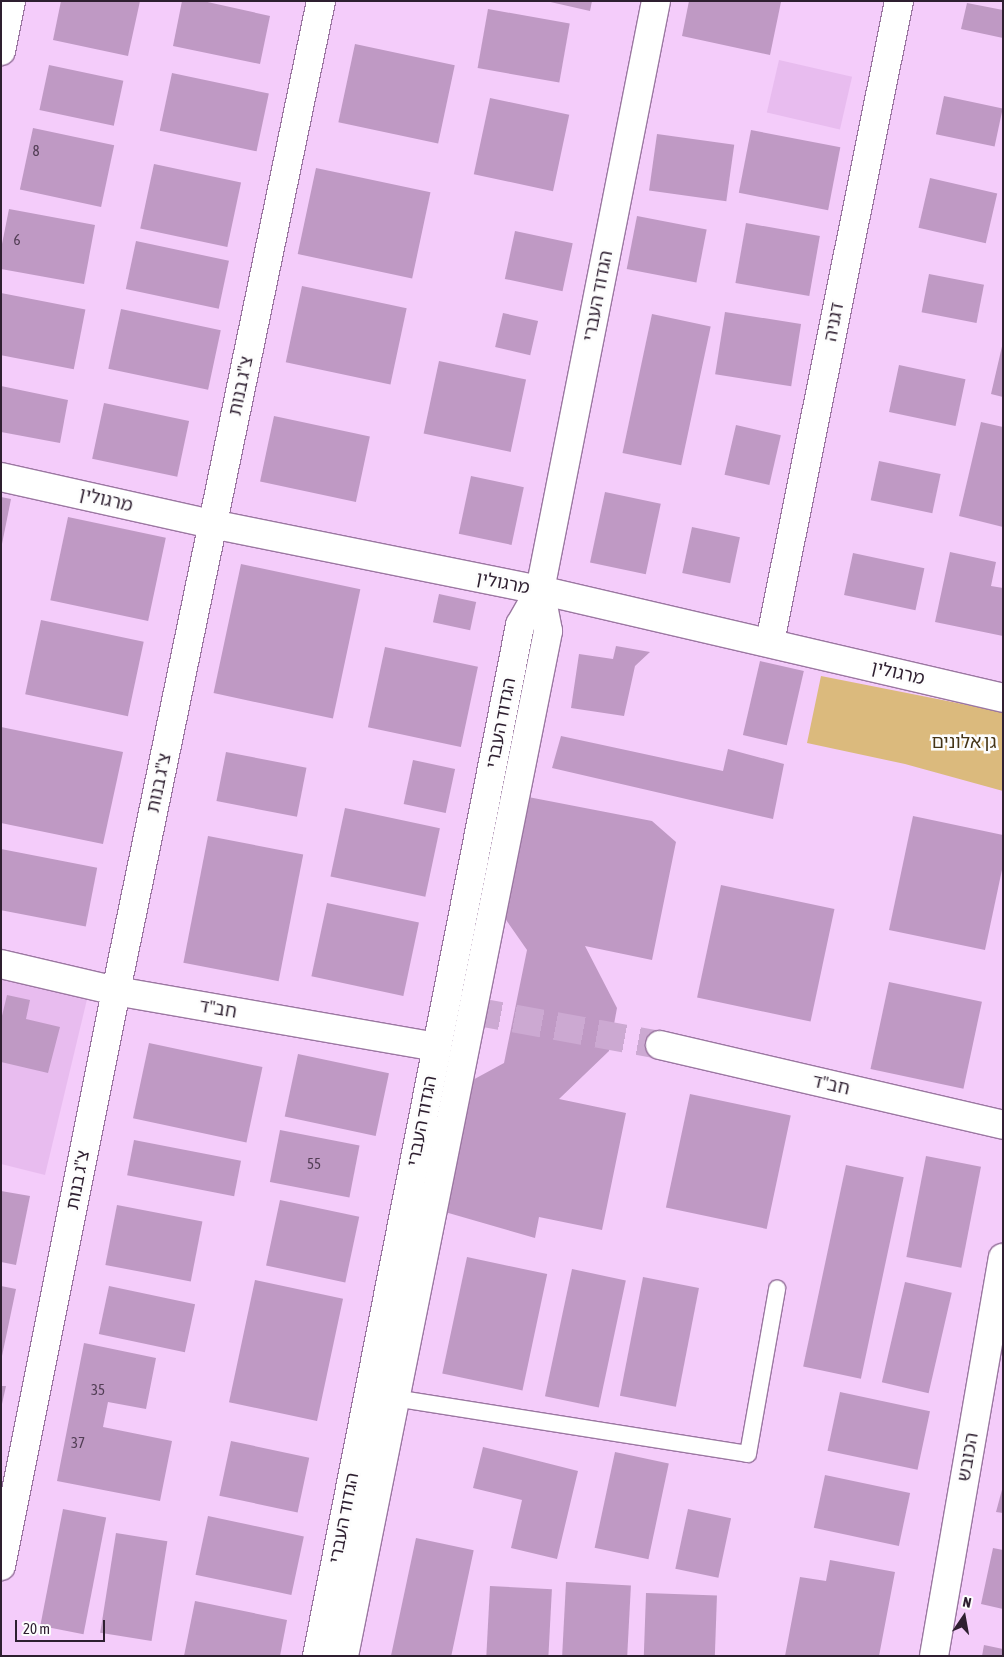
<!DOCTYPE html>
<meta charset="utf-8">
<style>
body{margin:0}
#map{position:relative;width:1004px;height:1657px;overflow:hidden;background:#f4ccfa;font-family:"Asap Condensed","Noto Sans Hebrew",sans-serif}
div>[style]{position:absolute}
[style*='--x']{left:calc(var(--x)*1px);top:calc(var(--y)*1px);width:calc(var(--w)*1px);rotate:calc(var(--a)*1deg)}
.built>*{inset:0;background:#e8bcef;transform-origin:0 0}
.green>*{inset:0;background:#dbba7d}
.building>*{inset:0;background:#bf99c4;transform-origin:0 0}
.street-tunnel>*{height:28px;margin-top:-14px;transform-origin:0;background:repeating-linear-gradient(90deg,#cca9d2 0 28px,transparent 0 42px)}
.roads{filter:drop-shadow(1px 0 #9b77a1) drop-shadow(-1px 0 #9b77a1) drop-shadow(0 1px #9b77a1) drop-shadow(0 -1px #9b77a1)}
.lane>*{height:16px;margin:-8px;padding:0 8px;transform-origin:8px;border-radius:8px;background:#fff}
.street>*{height:28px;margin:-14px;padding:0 14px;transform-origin:14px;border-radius:14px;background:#fff}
span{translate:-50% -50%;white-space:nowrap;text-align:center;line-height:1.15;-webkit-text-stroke:5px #fdfdfd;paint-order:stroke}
.number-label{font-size:15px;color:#523e55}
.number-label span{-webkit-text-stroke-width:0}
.street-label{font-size:18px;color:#2e1f30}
.park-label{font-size:18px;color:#443416}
.frame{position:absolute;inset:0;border:2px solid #2e1f30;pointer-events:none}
.north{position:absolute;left:939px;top:1592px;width:50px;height:50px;-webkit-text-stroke:4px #fdfdfd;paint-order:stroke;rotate:12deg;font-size:14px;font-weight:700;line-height:20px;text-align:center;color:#2e1f30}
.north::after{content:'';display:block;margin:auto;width:18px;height:22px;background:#2e1f30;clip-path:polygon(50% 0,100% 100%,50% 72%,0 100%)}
.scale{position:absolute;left:15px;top:1620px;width:90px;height:22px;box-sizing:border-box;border:2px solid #2e1f30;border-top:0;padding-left:6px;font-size:15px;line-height:18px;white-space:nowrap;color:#2e1f30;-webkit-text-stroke:4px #fdfdfd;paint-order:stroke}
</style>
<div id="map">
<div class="built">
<div style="left:779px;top:60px;width:75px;height:54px;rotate:13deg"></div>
<div style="clip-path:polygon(1px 971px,89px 991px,45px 1175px,1px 1164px)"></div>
</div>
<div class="green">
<div style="clip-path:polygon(821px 676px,1003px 712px,1003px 791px,905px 764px,807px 743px)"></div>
</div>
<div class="building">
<div style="clip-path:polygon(61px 1px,140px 1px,128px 56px,53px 40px)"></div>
<div style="clip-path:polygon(182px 1px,203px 1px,270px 16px,260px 64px,173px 46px)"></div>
<div style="clip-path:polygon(546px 1px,592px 1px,590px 11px)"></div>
<div style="clip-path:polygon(689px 1px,781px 2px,770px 55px,682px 36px)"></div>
<div style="clip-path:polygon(967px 3px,1003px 10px,1003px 38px,961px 29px)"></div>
<div style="left:488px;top:9px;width:83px;height:60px;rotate:10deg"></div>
<div style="left:355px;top:44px;width:102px;height:80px;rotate:12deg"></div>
<div style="left:49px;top:65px;width:76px;height:46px;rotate:12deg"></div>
<div style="left:172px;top:73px;width:99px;height:59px;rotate:12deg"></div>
<div style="left:944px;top:96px;width:60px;height:39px;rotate:12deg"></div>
<div style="left:490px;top:98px;width:81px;height:78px;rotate:12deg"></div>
<div style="left:33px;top:128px;width:83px;height:63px;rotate:12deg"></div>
<div style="left:751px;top:130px;width:91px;height:64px;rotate:11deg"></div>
<div style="left:657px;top:134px;width:78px;height:57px;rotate:8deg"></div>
<div style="left:154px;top:164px;width:89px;height:66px;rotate:12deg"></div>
<div style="left:316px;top:168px;width:117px;height:88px;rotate:12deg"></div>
<div style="left:930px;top:178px;width:69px;height:51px;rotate:13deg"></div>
<div style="clip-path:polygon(9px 209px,95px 225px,84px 284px,1px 269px,1px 249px)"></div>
<div style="left:637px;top:216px;width:71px;height:54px;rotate:11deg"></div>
<div style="left:746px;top:223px;width:75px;height:61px;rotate:10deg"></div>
<div style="left:515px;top:231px;width:59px;height:49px;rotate:12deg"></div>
<div style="left:136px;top:241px;width:95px;height:49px;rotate:12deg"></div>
<div style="left:929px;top:274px;width:56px;height:39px;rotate:11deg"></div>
<div style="left:302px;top:286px;width:107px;height:78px;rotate:12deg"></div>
<div style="left:1px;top:293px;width:86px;height:61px;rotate:11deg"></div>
<div style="left:121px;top:309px;width:102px;height:61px;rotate:12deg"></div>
<div style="left:725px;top:312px;width:77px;height:63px;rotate:9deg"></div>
<div style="left:503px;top:313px;width:36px;height:35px;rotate:13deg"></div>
<div style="left:652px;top:314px;width:60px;height:142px;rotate:12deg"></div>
<div style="clip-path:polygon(1003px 342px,1003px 397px,991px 394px)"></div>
<div style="left:439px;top:361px;width:89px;height:74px;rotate:12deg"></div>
<div style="left:899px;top:365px;width:68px;height:48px;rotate:12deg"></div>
<div style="clip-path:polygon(1px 386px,68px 400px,60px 443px,1px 432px)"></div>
<div style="left:104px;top:403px;width:87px;height:57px;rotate:12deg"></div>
<div style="left:274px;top:416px;width:98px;height:67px;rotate:12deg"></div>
<div style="clip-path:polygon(981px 422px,1003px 427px,1003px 527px,959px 516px)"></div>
<div style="left:736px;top:425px;width:46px;height:51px;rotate:13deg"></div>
<div style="left:879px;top:461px;width:63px;height:40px;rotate:12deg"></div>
<div style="left:471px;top:476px;width:54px;height:59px;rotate:12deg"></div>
<div style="left:605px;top:492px;width:57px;height:72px;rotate:12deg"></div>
<div style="clip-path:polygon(1px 497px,11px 499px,2px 544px,1px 544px)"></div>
<div style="left:68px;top:517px;width:100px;height:85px;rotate:12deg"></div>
<div style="left:692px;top:527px;width:49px;height:47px;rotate:12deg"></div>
<div style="clip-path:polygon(950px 552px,996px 562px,991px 586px,1003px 588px,1003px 636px,935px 622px)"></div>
<div style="left:853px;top:553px;width:73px;height:43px;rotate:12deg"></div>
<div style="left:241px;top:564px;width:122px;height:132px;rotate:12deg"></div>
<div style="left:439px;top:594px;width:38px;height:29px;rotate:12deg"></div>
<div style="left:41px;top:620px;width:105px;height:76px;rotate:12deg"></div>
<div style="clip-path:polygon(616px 646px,650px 652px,635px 666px,624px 716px,571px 708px,579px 654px,613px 659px)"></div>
<div style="left:385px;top:647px;width:95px;height:82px;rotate:12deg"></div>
<div style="left:760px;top:661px;width:45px;height:76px;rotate:13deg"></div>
<div style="clip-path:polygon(1px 727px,123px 752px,103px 844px,1px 823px)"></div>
<div style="clip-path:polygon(561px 736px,723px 771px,728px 749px,784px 764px,773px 819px,552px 768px)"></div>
<div style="left:226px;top:752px;width:82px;height:50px;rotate:11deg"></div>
<div style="left:413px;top:760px;width:43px;height:45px;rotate:12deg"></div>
<div style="clip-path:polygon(523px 796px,652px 821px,676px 842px,652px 960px,585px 946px,617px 1008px,609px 1051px,559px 1099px,626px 1113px,602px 1230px,539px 1217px,535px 1238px,445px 1212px,469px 1082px,504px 1063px,527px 950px,504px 917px)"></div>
<div style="left:345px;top:808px;width:97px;height:70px;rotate:12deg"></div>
<div style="clip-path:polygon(913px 816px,1003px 835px,1003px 865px,985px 950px,889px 930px)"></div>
<div style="left:208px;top:836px;width:97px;height:129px;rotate:11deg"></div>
<div style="left:1px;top:849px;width:98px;height:60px;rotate:11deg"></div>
<div style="left:721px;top:885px;width:116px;height:115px;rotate:12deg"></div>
<div style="left:327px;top:903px;width:94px;height:75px;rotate:12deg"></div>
<div style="left:889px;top:982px;width:95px;height:89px;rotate:12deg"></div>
<div style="clip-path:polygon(7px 995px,30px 1000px,26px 1019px,60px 1027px,48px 1073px,1px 1062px,1px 1020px)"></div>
<div style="left:149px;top:1043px;width:116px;height:77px;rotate:12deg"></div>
<div style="left:298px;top:1054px;width:93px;height:64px;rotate:12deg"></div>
<div style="left:690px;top:1094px;width:103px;height:116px;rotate:12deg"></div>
<div style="left:280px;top:1130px;width:81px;height:53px;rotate:11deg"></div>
<div style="left:134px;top:1140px;width:109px;height:36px;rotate:11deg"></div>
<div style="left:926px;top:1156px;width:56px;height:103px;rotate:11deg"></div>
<div style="left:846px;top:1165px;width:59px;height:206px;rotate:12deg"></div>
<div style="clip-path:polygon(1px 1191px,30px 1196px,16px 1265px,1px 1262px)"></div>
<div style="left:280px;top:1200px;width:81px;height:67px;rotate:12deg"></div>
<div style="left:117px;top:1205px;width:87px;height:61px;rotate:11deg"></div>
<div style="left:467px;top:1257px;width:82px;height:119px;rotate:12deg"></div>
<div style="left:572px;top:1269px;width:55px;height:130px;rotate:12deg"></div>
<div style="left:643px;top:1277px;width:57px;height:121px;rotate:11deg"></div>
<div style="left:255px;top:1280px;width:90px;height:125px;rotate:12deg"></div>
<div style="left:905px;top:1282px;width:48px;height:103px;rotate:13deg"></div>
<div style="clip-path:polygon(1px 1286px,16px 1289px,2px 1356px,1px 1356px)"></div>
<div style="left:109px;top:1286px;width:88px;height:49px;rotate:12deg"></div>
<div style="clip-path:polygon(84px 1343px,156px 1358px,146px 1409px,108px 1402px,103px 1427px,172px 1441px,160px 1501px,57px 1481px)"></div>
<div style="clip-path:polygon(1px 1386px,6px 1386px,2px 1404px,1px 1404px)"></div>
<div style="left:840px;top:1392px;width:92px;height:60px;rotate:12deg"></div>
<div style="left:231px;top:1441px;width:80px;height:56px;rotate:12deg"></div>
<div style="clip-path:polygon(483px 1447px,578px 1471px,557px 1559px,511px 1548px,522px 1500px,473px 1488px)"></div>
<div style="left:615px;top:1452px;width:55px;height:98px;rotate:12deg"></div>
<div style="left:825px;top:1475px;width:87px;height:54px;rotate:12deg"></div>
<div style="clip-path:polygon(1003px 1486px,1003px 1513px,996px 1512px)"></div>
<div style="left:63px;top:1509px;width:44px;height:119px;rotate:11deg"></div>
<div style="left:688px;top:1509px;width:44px;height:61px;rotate:12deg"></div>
<div style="left:208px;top:1516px;width:98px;height:60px;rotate:12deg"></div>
<div style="left:116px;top:1533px;width:52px;height:101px;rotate:9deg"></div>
<div style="left:416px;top:1538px;width:59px;height:120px;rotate:12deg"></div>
<div style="clip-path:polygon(993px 1548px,1003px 1550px,1003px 1609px,981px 1604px)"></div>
<div style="clip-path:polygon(830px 1560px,895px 1572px,879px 1656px,785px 1656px,800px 1577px,826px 1581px)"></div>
<div style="left:566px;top:1582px;width:65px;height:74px;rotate:3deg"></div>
<div style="left:490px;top:1586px;width:62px;height:70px;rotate:3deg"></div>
<div style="left:646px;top:1593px;width:71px;height:63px;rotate:2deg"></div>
<div style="clip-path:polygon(195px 1601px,287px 1620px,280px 1656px,184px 1656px)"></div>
<div style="clip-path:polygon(984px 1645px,1003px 1649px,1003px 1656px,982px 1656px)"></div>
</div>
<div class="street-tunnel">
<div style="--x:473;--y:1011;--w:190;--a:10.3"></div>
</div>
<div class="roads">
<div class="lane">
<div style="--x:388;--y:1397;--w:364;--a:9"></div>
<div style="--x:748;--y:1454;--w:168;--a:-80"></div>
</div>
<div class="street">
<div style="--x:1;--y:51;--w:51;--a:-78.7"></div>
<div style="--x:1;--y:477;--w:216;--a:12.6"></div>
<div style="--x:212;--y:524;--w:335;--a:11.4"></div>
<div style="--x:540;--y:590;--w:475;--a:13.1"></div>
<div style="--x:770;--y:642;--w:654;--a:-78.62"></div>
<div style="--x:1;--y:964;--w:118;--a:13.2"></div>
<div style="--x:116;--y:991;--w:326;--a:9.9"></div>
<div style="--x:660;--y:1045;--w:352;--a:13.1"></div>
<div style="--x:1;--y:1566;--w:586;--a:-78.69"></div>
<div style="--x:116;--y:991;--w:1011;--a:-78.3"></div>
<div style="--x:317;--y:1656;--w:1051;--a:-78.86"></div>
<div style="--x:520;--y:625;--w:40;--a:-60.3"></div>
<div style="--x:540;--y:590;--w:600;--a:-78.86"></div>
<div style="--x:344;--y:1656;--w:1045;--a:-78.74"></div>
<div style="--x:548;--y:631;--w:42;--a:-101"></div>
<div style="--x:934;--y:1656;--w:404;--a:-80.2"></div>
</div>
</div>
<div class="number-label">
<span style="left:36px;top:151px">8</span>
<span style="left:17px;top:240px">6</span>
<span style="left:314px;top:1164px">55</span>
<span style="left:98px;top:1390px">35</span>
<span style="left:78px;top:1443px">37</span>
</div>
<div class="street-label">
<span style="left:598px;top:296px;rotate:-79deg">הגדוד העברי</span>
<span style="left:834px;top:322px;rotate:-79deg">דגניה</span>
<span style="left:241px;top:386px;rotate:-78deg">צ"ג בנות</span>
<span style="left:106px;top:500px;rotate:13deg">מרגולין</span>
<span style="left:503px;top:583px;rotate:11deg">מרגולין</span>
<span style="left:898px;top:673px;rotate:13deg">מרגולין</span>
<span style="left:501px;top:723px;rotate:-79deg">הגדוד העברי</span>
<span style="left:159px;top:783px;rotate:-78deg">צ"ג בנות</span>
<span style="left:218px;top:1009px;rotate:10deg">חב"ד</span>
<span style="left:831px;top:1085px;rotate:13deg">חב"ד</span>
<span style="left:422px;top:1121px;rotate:-79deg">הגדוד העברי</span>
<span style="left:78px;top:1180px;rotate:-79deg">צ"ג בנות</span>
<span style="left:968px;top:1457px;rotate:-80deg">הכובש</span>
<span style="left:344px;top:1518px;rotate:-79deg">הגדוד העברי</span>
</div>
<div class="park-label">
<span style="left:964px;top:742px">גן אלונים</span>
</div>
<div class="frame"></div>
<div class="north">N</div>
<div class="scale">20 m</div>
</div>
